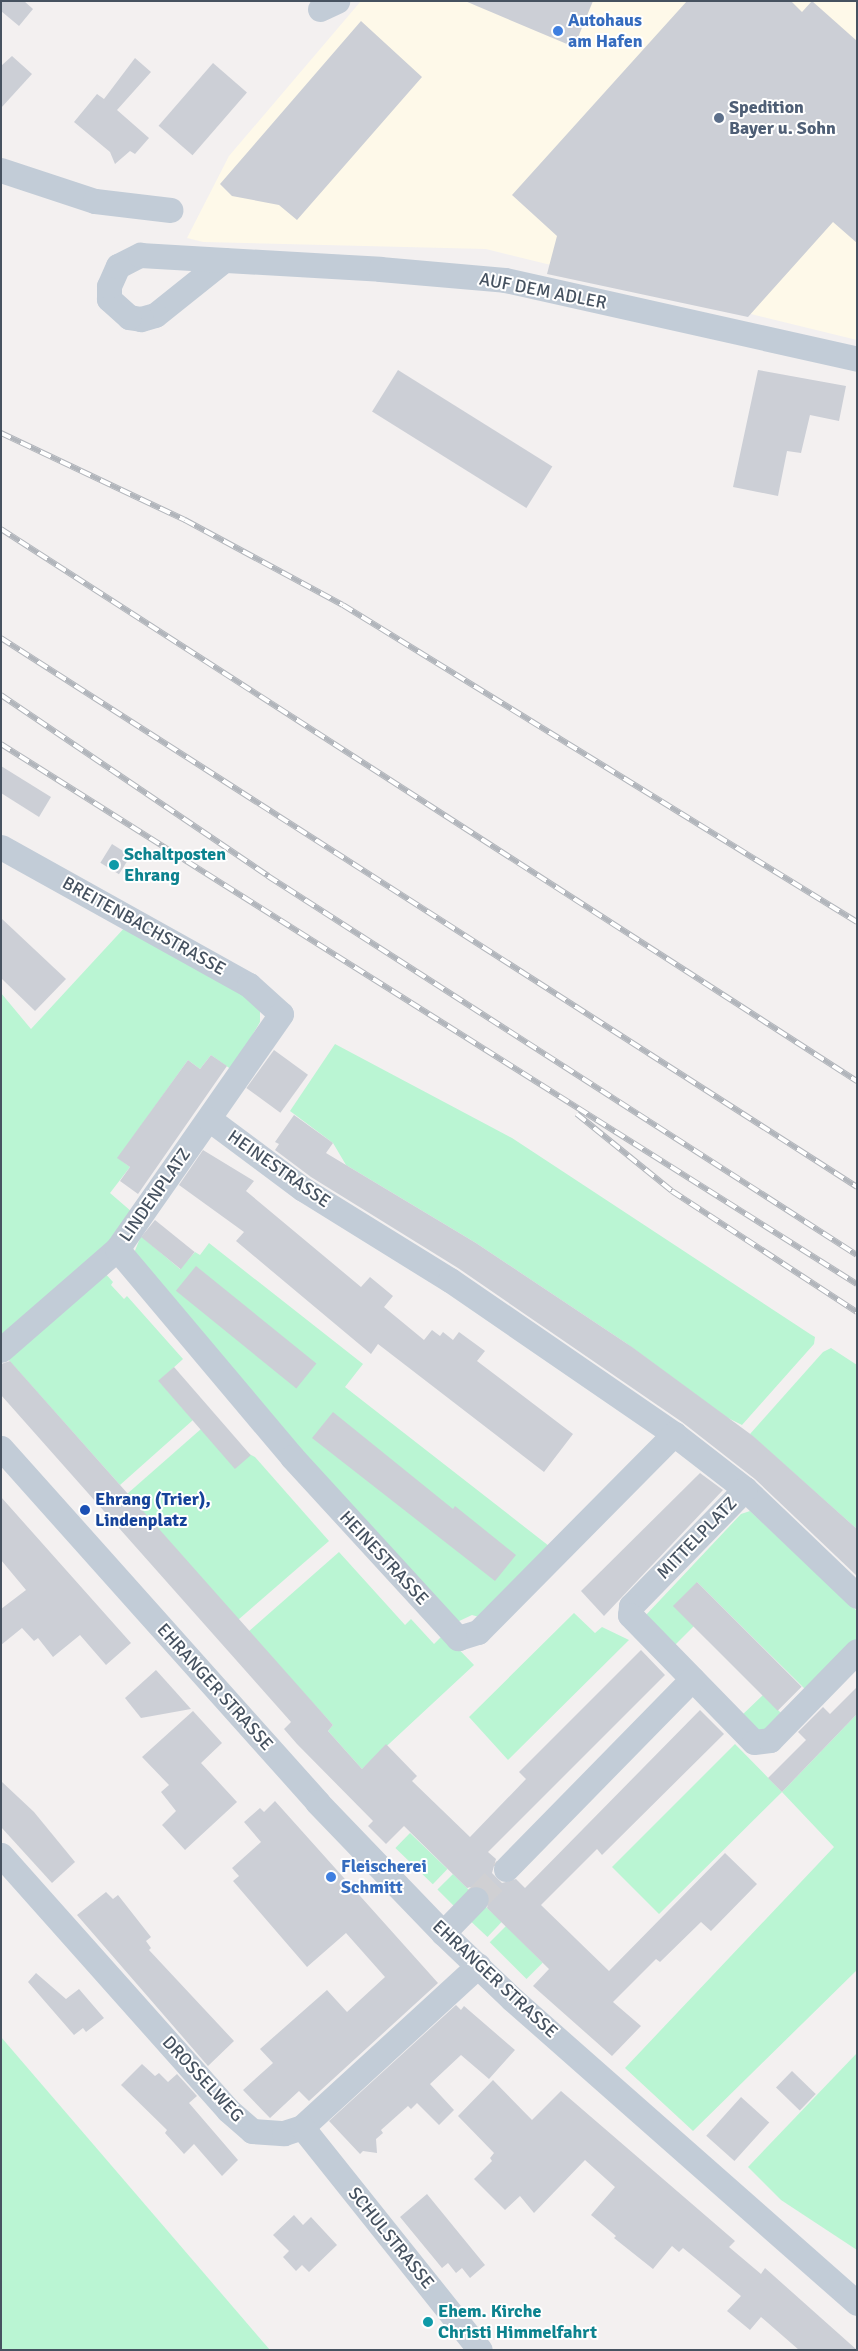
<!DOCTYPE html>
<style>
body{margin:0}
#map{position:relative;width:858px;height:2351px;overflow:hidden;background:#f3f0f0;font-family:Signika,sans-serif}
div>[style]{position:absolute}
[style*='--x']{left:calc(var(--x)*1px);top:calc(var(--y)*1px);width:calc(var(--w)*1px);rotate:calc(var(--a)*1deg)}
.commercial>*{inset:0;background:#fef9e9}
.green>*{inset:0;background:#baf5d3;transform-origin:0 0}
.building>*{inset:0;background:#cccfd6;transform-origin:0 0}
.minor-tunnel>*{height:25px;margin-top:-12.5px;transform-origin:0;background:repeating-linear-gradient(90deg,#d0d0d3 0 25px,transparent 0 37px)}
.minor>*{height:25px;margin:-12.5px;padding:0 12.5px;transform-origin:12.5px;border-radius:12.5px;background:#c2ccd7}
.rail>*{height:5.5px;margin-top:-2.75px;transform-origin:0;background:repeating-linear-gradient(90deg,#fff 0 11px,#b1b5bb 0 22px);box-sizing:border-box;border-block:1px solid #b1b5bb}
.dots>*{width:14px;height:14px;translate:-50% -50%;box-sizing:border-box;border:2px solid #fff;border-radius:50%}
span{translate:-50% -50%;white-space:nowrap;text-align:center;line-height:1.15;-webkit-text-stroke:4px #fff;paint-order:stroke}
.shop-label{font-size:18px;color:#366cbe;font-weight:700}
.left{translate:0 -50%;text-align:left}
.service-label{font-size:18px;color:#4e5e75;font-weight:700}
.street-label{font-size:18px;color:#465260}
.culture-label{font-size:18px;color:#0d838f;font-weight:700}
.transit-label{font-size:18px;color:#164399;font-weight:700}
.frame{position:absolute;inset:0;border:2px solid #465260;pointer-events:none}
</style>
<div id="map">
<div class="commercial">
<div style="clip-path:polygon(361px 1px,857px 1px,857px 340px,486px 249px,203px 242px,187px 238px,229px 156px)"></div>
</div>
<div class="green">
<div style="clip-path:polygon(127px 925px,254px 999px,260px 1008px,260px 1022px,232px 1070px,211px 1055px,200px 1069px,188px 1060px,118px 1158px,130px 1167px,110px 1193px,132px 1212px,102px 1251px,1px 1339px,1px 993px,31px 1029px)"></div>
<div style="clip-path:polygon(335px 1044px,512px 1138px,810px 1334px,815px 1337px,814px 1344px,742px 1425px,726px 1417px,626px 1343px,476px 1243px,346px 1165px,333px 1143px,290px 1111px)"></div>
<div style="clip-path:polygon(141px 1236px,180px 1269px,195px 1252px,200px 1255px,209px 1243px,363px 1364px,345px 1387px,549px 1546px,479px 1617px,472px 1615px,455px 1623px,298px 1449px,134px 1253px)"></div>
<div style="clip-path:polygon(103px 1271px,113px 1282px,111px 1285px,124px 1299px,127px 1296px,183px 1359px,159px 1381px,193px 1420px,120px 1485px,6px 1357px)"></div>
<div style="clip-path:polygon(831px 1348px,857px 1365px,857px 1529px,750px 1434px,823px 1352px)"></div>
<div style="clip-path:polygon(201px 1429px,255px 1457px,329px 1541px,238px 1620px,127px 1494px)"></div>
<div style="clip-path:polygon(750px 1511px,857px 1611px,857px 1639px,772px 1728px,757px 1732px,741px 1716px,763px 1695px,783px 1715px,806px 1690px,697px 1582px,694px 1626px,672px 1648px,645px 1616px,741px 1514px)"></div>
<div style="clip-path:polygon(339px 1552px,405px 1625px,411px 1619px,434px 1644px,444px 1634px,474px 1665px,362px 1769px,328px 1731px,333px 1725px,248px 1632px)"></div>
<div style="clip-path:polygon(574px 1613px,595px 1633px,602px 1627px,629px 1640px,508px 1760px,469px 1717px)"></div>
<div style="clip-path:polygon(857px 1714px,857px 1970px,693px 2131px,625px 2068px,834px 1847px,782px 1792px,659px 1914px,612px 1867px,735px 1744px,782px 1792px)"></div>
<div style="left:410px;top:1833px;width:52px;height:21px;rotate:44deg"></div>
<div style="left:453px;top:1874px;width:23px;height:22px;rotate:45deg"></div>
<div style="left:485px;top:1906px;width:23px;height:21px;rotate:43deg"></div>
<div style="left:506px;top:1926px;width:52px;height:23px;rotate:45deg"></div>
<div style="clip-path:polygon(1px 2037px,270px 2350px,1px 2350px)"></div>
<div style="clip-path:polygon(857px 2053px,857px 2250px,781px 2200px,748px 2167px)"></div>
</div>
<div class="building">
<div style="clip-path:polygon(1px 1px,24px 1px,33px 9px,19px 26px,1px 11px)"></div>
<div style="clip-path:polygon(465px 1px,593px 1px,574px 47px)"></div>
<div style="clip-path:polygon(687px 1px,791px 1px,802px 12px,812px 1px,857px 41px,857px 243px,833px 222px,748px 317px,547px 274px,557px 236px,512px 195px)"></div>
<div style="clip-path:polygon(361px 21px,422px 77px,297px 220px,279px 205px,232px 196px,220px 184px)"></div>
<div style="clip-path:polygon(12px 56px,32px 74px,1px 108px,1px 66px)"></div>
<div style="clip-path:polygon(135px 58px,151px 72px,117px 110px,149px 138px,135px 154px,130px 151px,115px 164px,110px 152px,74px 122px,97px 94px,104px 99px)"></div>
<div style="left:213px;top:63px;width:45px;height:83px;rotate:41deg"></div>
<div style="left:398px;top:370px;width:182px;height:49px;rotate:32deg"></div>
<div style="clip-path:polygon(758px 370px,846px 386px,839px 421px,810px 415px,801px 453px,787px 451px,778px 496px,733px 487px)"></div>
<div style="clip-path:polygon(1px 766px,51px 797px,39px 817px,1px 793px)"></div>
<div style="left:112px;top:844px;width:22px;height:22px;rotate:32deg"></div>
<div style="clip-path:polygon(1px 918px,66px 979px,35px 1011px,1px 978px)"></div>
<div style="left:274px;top:1050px;width:42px;height:47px;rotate:36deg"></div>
<div style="clip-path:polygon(211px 1055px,227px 1066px,138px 1194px,120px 1181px,130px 1167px,117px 1158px,188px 1060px,200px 1069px)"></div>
<div style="clip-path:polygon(294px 1115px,333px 1143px,326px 1153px,476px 1243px,632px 1347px,753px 1436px,857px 1529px,857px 1576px,755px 1479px,682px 1422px,458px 1268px,311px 1177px,275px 1150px,279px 1144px,275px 1142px)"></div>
<div style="clip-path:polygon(203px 1150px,254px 1181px,246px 1191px,361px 1287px,370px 1277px,393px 1296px,384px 1307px,424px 1340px,432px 1330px,440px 1336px,443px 1332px,453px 1340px,459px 1332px,485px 1351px,477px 1361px,573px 1434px,544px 1472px,378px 1344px,371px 1354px,236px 1241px,244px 1232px,179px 1185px)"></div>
<div style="left:155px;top:1220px;width:51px;height:22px;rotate:39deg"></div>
<div style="left:196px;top:1266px;width:155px;height:32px;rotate:39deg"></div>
<div style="clip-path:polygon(10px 1361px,333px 1725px,328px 1731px,362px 1769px,386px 1744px,417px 1776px,412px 1781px,470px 1837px,526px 1779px,519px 1772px,641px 1650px,665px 1675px,488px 1852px,496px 1859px,492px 1873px,502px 1883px,516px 1879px,525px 1888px,700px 1710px,724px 1734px,602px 1855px,597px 1849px,541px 1905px,609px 1971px,725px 1853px,757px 1884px,711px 1931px,701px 1922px,660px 1962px,656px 1959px,613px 2002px,641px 2026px,612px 2056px,533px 1986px,549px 1969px,487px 1908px,490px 1896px,486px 1889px,479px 1885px,467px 1888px,404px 1826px,386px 1844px,368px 1826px,373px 1821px,297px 1744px,284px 1729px,291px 1722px,1px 1395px,1px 1364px)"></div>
<div style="left:174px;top:1367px;width:117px;height:21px;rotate:49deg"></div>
<div style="clip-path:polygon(333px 1412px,453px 1509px,455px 1506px,516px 1555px,495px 1581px,312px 1438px)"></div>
<div style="clip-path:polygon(700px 1473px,723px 1490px,604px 1616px,581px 1591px)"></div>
<div style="clip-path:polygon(1px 1497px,131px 1643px,106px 1665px,80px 1635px,53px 1657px,38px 1638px,34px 1641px,22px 1628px,1px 1645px,1px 1609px,26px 1590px,1px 1560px)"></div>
<div style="left:697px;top:1582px;width:148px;height:34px;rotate:45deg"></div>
<div style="clip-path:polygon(156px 1670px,174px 1690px,191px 1709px,141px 1718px,125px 1698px)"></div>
<div style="clip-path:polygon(857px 1687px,857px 1714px,782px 1792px,768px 1778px,806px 1740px,798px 1732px,823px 1707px,830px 1714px)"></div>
<div style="clip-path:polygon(193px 1711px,222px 1743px,201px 1763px,237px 1802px,185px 1850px,162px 1825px,176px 1811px,161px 1792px,169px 1785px,142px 1757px)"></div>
<div style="clip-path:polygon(1px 1781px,34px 1812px,75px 1862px,52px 1883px,1px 1827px)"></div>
<div style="clip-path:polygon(275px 1801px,438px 1983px,309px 2101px,299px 2091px,270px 2118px,243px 2090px,273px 2063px,260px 2049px,327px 1990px,347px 2012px,385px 1977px,346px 1933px,307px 1967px,233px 1881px,239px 1876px,232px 1868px,261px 1842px,244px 1822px,260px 1808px,264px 1812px)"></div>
<div style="clip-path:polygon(106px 1892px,113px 1899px,118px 1895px,151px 1937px,146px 1941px,151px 1948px,149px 1950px,234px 2041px,208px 2066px,77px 1915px)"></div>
<div style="clip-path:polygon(36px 1973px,66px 1999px,79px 1989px,104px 2018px,86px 2032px,83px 2028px,74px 2035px,28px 1982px)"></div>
<div style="clip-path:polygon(456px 2005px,461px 2010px,464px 2006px,515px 2050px,489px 2079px,461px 2055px,430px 2084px,454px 2110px,439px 2125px,417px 2103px,411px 2109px,408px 2106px,381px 2130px,383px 2133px,376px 2139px,377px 2153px,363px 2151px,360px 2154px,329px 2121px)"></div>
<div style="clip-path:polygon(142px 2064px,155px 2076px,159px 2073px,168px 2082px,177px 2074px,197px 2096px,189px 2103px,238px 2160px,222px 2176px,194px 2144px,184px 2154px,165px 2133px,167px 2130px,121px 2085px)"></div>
<div style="left:792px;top:2071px;width:33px;height:23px;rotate:44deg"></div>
<div style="clip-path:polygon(493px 2080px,532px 2120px,561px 2091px,735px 2241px,729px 2247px,761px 2274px,765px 2268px,857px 2350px,799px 2350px,761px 2317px,750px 2330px,727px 2311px,741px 2296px,683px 2248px,679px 2252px,672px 2246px,653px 2269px,614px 2238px,616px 2236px,591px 2215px,615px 2187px,585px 2160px,534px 2213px,520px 2196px,505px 2210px,474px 2179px,492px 2161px,490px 2158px,494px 2153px,458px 2116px)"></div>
<div style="left:741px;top:2097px;width:38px;height:52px;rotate:42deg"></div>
<div style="clip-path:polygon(427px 2194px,485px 2265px,470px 2278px,462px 2268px,456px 2273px,448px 2263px,442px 2268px,400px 2217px)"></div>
<div style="clip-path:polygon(294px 2215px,303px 2225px,311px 2217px,337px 2245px,309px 2272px,302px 2265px,296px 2271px,283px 2257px,289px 2251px,273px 2235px)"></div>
</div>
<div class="minor-tunnel">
<div style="--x:476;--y:1899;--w:42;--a:-45"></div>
</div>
<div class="minor">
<div style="--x:320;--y:9;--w:19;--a:-25"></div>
<div style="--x:1;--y:170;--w:99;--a:18.3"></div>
<div style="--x:95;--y:201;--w:76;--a:6.8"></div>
<div style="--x:224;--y:260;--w:88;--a:141.4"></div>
<div style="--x:155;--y:315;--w:15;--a:164"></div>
<div style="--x:141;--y:319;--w:12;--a:-171"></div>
<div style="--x:129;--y:317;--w:27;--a:-138"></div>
<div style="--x:109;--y:299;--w:13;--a:-90"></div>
<div style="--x:109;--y:286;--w:22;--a:-66"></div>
<div style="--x:118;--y:266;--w:25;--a:-27"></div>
<div style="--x:140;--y:255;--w:240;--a:3.3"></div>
<div style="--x:380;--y:269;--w:125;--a:5"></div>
<div style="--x:505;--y:280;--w:361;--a:12.6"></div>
<div style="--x:1;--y:847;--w:284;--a:29.1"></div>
<div style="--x:249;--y:985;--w:43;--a:42.2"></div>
<div style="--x:281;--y:1014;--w:287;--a:124.9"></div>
<div style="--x:117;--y:1249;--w:154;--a:139"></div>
<div style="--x:209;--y:1119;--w:117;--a:36.7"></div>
<div style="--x:303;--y:1189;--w:173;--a:31.8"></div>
<div style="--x:450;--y:1280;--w:272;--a:34.5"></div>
<div style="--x:674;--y:1434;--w:90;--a:37.8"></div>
<div style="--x:117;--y:1249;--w:272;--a:49.9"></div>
<div style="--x:292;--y:1457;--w:246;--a:47.5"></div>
<div style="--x:458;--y:1638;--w:21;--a:-17"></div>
<div style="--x:478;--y:1632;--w:279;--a:-45.3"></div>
<div style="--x:1;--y:1448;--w:475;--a:48.2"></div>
<div style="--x:317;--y:1802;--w:182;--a:46.1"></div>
<div style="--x:443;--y:1933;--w:95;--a:43.7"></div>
<div style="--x:512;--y:1999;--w:460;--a:41.4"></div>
<div style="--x:857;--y:1596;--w:155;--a:-136.3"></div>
<div style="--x:745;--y:1489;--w:163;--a:134.3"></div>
<div style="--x:631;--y:1606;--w:9;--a:96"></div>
<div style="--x:630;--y:1615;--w:177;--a:45.7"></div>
<div style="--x:754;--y:1742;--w:16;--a:-7"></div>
<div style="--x:770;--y:1740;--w:124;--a:-45.7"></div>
<div style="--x:1;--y:1855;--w:341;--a:48.3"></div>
<div style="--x:228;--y:2110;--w:32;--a:41"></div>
<div style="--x:252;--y:2131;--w:32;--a:4"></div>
<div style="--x:284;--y:2133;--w:19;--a:-18"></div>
<div style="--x:302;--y:2127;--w:239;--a:-42.5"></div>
<div style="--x:506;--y:1869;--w:266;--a:-45.6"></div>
<div style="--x:443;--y:1933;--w:47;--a:-45.9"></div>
<div style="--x:302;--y:2127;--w:285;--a:51.4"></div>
</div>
<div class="rail">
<div style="--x:1;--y:433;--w:204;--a:25.3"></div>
<div style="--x:185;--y:520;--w:179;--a:28.3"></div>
<div style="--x:343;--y:605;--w:604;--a:31.66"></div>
<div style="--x:1;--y:529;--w:1019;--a:32.82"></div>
<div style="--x:1;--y:638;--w:1017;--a:32.67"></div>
<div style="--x:1;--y:695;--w:323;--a:34.1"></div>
<div style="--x:268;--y:876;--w:700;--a:32.76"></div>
<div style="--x:1;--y:744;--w:1012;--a:32.25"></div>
<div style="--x:577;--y:1114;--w:122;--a:39"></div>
<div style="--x:672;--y:1191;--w:221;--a:33.2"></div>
</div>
<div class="dots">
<div style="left:558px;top:31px;background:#3f7fe0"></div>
<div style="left:719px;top:118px;background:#5c6f8a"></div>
<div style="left:114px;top:865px;background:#0f9aa8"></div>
<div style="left:85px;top:1510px;background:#1a4fb4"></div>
<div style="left:331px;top:1877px;background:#3f7fe0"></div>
<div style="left:428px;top:2322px;background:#0f9aa8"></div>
</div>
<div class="shop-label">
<span class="left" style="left:568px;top:31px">Autohaus<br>am Hafen</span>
<span class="left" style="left:341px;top:1877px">Fleischerei<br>Schmitt</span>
</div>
<div class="service-label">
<span class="left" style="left:729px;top:118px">Spedition<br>Bayer u. Sohn</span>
</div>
<div class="street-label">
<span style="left:543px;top:291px;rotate:11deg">AUF DEM ADLER</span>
<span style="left:144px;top:926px;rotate:29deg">BREITENBACHSTRASSE</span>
<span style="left:279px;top:1169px;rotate:35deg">HEINESTRASSE</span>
<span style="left:155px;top:1195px;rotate:-55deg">LINDENPLATZ</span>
<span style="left:697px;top:1538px;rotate:-46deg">MITTELPLATZ</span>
<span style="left:384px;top:1558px;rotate:47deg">HEINESTRASSE</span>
<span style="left:215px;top:1687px;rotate:48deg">EHRANGER STRASSE</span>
<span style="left:495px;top:1979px;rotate:43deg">EHRANGER STRASSE</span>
<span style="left:203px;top:2079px;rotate:47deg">DROSSELWEG</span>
<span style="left:391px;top:2238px;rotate:51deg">SCHULSTRASSE</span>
</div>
<div class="culture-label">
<span class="left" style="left:124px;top:865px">Schaltposten<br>Ehrang</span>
<span class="left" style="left:438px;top:2322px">Ehem. Kirche<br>Christi Himmelfahrt</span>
</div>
<div class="transit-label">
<span class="left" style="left:95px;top:1510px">Ehrang (Trier),<br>Lindenplatz</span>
</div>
<div class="frame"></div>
</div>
